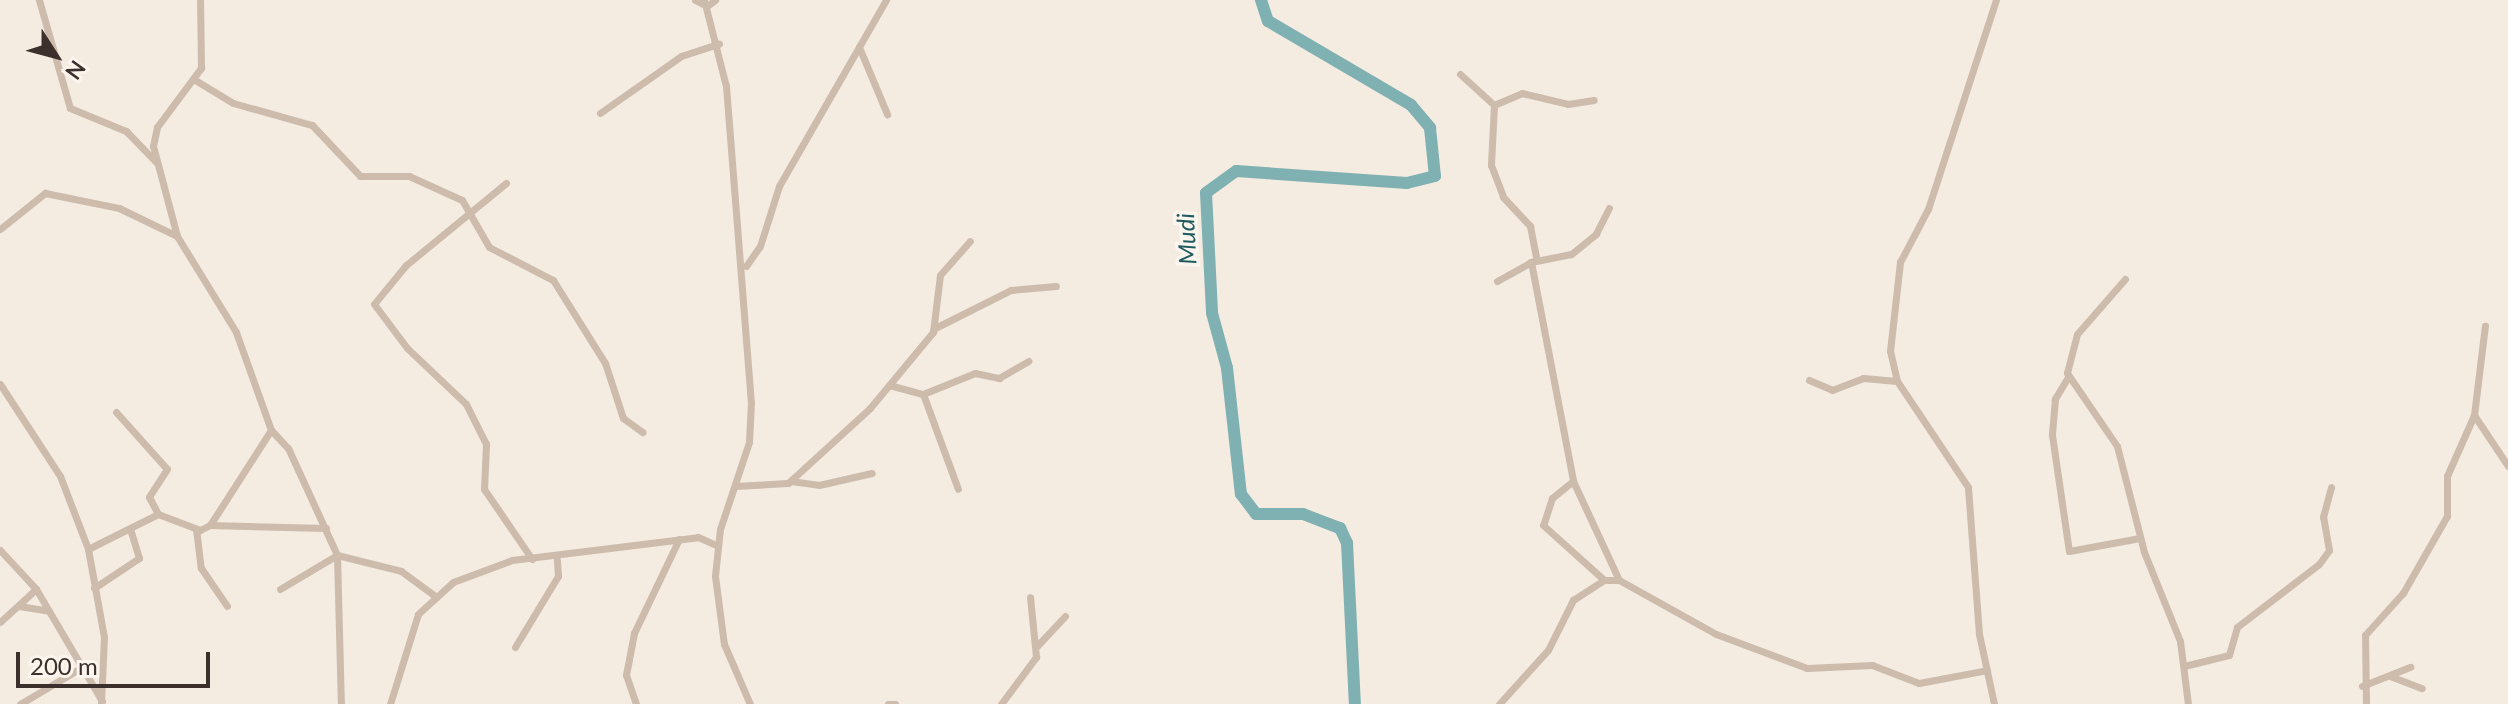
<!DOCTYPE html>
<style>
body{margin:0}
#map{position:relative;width:2508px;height:704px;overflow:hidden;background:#f4ebe1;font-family:Lato,sans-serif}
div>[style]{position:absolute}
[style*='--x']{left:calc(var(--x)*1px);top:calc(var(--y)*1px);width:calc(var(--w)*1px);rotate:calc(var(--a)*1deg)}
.river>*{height:12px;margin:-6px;padding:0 6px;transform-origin:6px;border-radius:6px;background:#7fb0b2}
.minor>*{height:7px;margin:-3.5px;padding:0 3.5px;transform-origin:3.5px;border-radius:3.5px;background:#cdbbac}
span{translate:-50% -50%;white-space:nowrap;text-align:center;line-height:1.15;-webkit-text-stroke:7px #fbf5ee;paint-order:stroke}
.water-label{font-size:24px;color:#1f5a5e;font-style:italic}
.north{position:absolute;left:16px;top:16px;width:80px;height:80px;-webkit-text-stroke:6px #fbf5ee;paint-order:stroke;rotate:126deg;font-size:22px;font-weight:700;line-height:32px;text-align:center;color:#3b302b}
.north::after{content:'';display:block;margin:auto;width:28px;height:36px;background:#3b302b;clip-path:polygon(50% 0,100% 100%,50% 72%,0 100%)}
.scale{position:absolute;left:16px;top:652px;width:194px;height:36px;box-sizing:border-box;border:4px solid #3b302b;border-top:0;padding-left:10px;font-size:24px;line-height:28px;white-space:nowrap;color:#3b302b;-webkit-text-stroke:6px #fbf5ee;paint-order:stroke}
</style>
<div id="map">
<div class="river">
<div style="--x:1261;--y:0;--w:22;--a:72"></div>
<div style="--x:1268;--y:21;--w:166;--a:30.4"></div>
<div style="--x:1411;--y:105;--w:30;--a:50"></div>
<div style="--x:1430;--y:128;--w:48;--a:84.1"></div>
<div style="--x:1435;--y:176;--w:29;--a:166"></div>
<div style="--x:1407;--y:183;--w:171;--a:-176"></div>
<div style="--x:1236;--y:171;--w:37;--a:144"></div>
<div style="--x:1206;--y:193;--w:120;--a:87.1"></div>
<div style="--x:1212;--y:313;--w:57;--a:74.7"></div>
<div style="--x:1227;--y:368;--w:127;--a:83.7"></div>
<div style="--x:1241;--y:494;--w:25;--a:53"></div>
<div style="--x:1256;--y:514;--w:47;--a:0"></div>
<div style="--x:1303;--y:514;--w:40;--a:21"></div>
<div style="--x:1340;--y:528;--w:17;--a:65"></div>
<div style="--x:1347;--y:543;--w:161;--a:87.2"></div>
</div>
<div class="minor">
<div style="--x:39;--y:0;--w:112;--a:74"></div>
<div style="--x:70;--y:108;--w:61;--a:22.3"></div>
<div style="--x:126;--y:131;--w:43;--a:45.9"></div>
<div style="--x:695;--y:0;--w:13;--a:27"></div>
<div style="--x:707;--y:6;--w:10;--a:-37"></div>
<div style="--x:704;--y:0;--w:89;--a:75.7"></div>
<div style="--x:726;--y:86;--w:317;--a:85.5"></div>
<div style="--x:751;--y:402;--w:40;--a:92.9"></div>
<div style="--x:749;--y:442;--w:92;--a:108.4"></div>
<div style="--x:720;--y:529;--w:47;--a:96.1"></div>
<div style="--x:715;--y:576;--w:69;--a:82.5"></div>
<div style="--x:724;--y:644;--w:65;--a:66.6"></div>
<div style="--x:859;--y:47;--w:73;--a:67.3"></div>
<div style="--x:1460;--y:74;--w:46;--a:42.4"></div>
<div style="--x:195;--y:80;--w:44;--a:31.2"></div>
<div style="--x:233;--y:103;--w:82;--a:15.6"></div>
<div style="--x:312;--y:125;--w:70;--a:46.7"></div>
<div style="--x:360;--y:176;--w:49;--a:0"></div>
<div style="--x:409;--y:176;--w:58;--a:24.4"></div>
<div style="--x:462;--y:200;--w:54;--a:60.1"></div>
<div style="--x:489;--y:247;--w:72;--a:27.3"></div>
<div style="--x:553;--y:280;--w:98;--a:57.9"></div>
<div style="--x:605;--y:363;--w:58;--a:71.9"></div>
<div style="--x:623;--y:418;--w:24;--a:36"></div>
<div style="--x:1494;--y:105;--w:60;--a:92.9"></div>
<div style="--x:1491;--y:165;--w:34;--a:69"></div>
<div style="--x:1503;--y:197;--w:40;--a:47"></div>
<div style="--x:1530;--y:226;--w:32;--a:79"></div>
<div style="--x:1494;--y:105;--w:30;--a:-23"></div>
<div style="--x:1522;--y:93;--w:47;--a:13.4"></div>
<div style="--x:1568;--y:104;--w:26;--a:-9"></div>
<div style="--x:600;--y:113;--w:99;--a:-35.1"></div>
<div style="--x:681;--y:56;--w:40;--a:-18"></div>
<div style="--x:506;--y:183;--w:129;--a:140.6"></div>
<div style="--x:406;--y:265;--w:50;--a:129.4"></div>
<div style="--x:374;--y:304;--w:55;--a:53.1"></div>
<div style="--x:407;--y:348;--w:81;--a:43.5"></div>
<div style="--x:466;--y:404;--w:45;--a:63.4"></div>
<div style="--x:486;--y:444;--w:45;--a:92.5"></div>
<div style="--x:484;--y:489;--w:85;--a:55.6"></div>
<div style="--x:1609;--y:208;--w:29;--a:117"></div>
<div style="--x:1596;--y:234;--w:32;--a:141"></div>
<div style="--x:1571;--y:254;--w:41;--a:168.7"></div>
<div style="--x:1531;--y:262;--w:223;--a:79.1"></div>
<div style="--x:1573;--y:481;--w:109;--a:65.1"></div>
<div style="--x:0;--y:229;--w:58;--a:-38.7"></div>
<div style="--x:45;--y:193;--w:76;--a:11.5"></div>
<div style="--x:119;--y:208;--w:64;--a:25.8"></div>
<div style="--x:746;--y:266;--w:24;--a:-55"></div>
<div style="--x:760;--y:246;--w:63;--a:-72.4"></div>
<div style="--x:779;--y:186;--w:215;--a:-60.1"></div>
<div style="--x:2125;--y:279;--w:73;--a:131.1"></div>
<div style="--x:2077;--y:334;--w:40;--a:104.4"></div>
<div style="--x:2067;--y:373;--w:88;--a:55.6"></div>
<div style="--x:2117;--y:446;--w:109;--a:75.7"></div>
<div style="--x:2144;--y:552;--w:96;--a:68"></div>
<div style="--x:2180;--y:641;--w:64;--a:82.8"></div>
<div style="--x:1497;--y:281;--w:39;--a:-29"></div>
<div style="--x:935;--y:328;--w:85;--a:-26.6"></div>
<div style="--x:1011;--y:290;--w:45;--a:-5.1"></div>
<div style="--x:2068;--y:377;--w:26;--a:121"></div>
<div style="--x:2055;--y:399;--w:36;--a:95"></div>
<div style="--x:2052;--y:435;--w:117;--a:81.7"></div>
<div style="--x:2069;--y:551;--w:72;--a:-10.4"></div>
<div style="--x:1809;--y:380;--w:25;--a:23"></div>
<div style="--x:1832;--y:390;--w:33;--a:-21"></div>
<div style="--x:1863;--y:378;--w:34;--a:5"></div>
<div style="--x:0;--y:384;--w:110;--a:56.9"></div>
<div style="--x:60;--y:476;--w:78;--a:69"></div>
<div style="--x:88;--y:549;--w:89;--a:79.7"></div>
<div style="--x:104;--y:637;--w:67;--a:92.6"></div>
<div style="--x:889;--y:385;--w:35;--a:15"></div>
<div style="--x:923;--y:394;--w:56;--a:-22"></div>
<div style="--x:975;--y:373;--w:25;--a:12"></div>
<div style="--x:999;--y:378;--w:34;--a:-30"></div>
<div style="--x:923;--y:394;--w:101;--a:69.8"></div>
<div style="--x:116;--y:412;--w:76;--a:48.2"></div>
<div style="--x:167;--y:469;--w:33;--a:123"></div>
<div style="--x:149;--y:497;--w:19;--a:62"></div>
<div style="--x:2474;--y:415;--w:61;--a:56.3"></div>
<div style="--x:271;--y:430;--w:25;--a:47"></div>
<div style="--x:288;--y:448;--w:118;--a:65.4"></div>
<div style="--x:337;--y:555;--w:149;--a:88.5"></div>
<div style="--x:791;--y:481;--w:28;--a:8"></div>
<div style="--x:819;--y:485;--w:54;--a:-12.8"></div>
<div style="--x:1573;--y:481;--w:27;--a:141"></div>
<div style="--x:1552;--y:498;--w:28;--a:108"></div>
<div style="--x:1543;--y:525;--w:82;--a:42"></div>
<div style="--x:735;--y:486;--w:53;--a:-3.2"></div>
<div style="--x:788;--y:483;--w:111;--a:-42.4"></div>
<div style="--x:870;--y:408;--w:99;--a:-50.3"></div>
<div style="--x:933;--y:332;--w:57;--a:-83"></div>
<div style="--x:940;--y:275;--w:45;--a:-48.6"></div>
<div style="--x:210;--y:525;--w:116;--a:1.5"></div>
<div style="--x:196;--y:529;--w:39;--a:83"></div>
<div style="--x:201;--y:568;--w:46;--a:55.6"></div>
<div style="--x:88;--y:549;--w:78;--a:-26.6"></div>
<div style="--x:158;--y:514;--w:45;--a:20.9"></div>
<div style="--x:200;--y:530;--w:11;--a:-27"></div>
<div style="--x:210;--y:525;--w:113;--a:-57.3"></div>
<div style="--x:271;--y:430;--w:104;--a:-109.7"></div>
<div style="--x:236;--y:332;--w:113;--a:-121.6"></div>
<div style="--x:177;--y:236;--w:93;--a:-104.9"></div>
<div style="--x:153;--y:146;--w:19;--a:-78"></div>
<div style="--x:157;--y:127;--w:74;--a:-53.3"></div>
<div style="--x:201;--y:68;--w:68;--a:-90.8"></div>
<div style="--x:0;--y:550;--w:53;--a:47.3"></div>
<div style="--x:36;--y:589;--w:130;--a:59.5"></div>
<div style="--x:94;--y:588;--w:54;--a:-33.7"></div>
<div style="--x:139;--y:558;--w:31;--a:-107"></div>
<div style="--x:280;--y:589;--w:66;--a:-30.8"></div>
<div style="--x:337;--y:555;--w:66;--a:14"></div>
<div style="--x:401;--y:571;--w:42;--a:36.3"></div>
<div style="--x:19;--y:606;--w:30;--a:9"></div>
<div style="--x:0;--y:622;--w:49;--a:-42.5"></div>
<div style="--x:1037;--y:646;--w:41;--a:-47"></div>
<div style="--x:515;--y:647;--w:83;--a:-58.8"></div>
<div style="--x:558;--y:576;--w:16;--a:-94"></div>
<div style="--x:2184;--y:666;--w:46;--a:-13.7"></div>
<div style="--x:2229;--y:655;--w:29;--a:-74"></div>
<div style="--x:2237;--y:627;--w:103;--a:-37.5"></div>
<div style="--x:2319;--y:564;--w:17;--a:-54"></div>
<div style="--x:2329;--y:550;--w:34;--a:-100"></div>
<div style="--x:2323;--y:517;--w:31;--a:-75"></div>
<div style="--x:2390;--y:676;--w:34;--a:21"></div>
<div style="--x:2362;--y:686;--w:52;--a:-21.6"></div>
<div style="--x:20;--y:704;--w:69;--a:-30.7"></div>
<div style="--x:390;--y:704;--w:94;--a:-72.7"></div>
<div style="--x:418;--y:614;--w:47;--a:-42.4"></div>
<div style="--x:453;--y:582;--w:63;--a:-20.4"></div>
<div style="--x:512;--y:560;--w:187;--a:-7"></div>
<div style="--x:698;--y:537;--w:20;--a:24"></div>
<div style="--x:636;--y:704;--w:31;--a:-109"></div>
<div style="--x:626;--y:675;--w:43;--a:-79.2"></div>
<div style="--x:634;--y:633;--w:104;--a:-64.4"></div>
<div style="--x:888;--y:704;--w:7;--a:0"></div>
<div style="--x:1001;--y:704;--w:59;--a:-53.3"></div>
<div style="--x:1036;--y:657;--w:60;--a:-95.7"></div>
<div style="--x:1499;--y:704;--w:73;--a:-47.8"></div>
<div style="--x:1548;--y:650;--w:56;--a:-63.4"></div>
<div style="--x:1573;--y:600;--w:37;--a:-33"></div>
<div style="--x:1604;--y:580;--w:15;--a:0"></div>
<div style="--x:1619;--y:580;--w:111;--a:29.1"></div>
<div style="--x:1716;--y:634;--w:97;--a:20.5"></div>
<div style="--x:1807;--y:668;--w:65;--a:-2.6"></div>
<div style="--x:1872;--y:665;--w:50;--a:21"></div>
<div style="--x:1919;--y:683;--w:69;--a:-10.8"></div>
<div style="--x:1994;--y:704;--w:72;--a:-102.1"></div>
<div style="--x:1979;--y:634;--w:147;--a:-94.3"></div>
<div style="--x:1968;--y:487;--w:128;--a:-123.8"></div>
<div style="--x:1897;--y:381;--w:31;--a:-103"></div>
<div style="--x:1890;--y:351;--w:90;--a:-83.6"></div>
<div style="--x:1900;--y:262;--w:60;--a:-62.2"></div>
<div style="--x:1928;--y:209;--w:220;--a:-72"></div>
<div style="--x:2366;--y:704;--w:69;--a:-90.8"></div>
<div style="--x:2365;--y:635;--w:57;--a:-47.9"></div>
<div style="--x:2403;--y:593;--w:89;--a:-60.3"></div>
<div style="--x:2447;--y:516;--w:40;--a:-90"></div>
<div style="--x:2447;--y:476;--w:67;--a:-66.1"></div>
<div style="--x:2474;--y:415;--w:90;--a:-83"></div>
</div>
<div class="water-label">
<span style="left:1186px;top:239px;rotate:-93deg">Mudi</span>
</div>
<div class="north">N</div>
<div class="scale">200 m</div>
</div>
